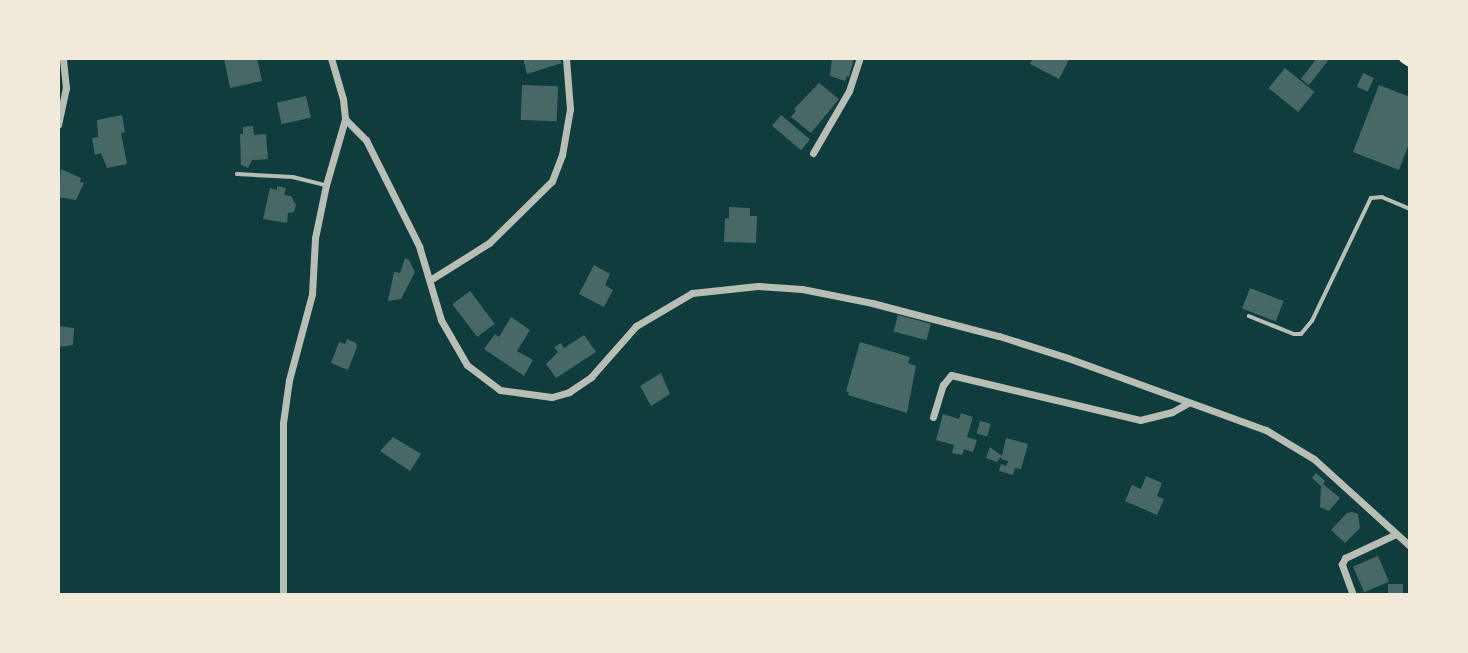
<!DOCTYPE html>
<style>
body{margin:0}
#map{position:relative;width:1468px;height:653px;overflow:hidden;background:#0f3d3e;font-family:Rubik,sans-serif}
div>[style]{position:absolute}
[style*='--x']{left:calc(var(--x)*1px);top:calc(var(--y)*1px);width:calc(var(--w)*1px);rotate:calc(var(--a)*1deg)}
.building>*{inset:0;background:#486865;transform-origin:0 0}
.service>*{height:3.5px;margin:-1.75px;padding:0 1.75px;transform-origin:1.75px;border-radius:1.75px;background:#b8beb3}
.minor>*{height:7px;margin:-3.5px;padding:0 3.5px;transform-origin:3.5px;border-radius:3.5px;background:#b8beb3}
.primary>*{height:10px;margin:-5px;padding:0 5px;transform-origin:5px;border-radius:5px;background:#f1e9da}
span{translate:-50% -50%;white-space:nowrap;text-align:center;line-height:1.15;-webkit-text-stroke:7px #f1e9da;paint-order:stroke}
.frame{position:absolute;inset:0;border:60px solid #f1e9da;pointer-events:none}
</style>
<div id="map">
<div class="building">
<div style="clip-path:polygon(224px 58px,257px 58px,262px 81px,230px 88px)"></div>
<div style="clip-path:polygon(523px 58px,559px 58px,562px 63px,527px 74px)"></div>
<div style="clip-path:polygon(832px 58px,854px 58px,849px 77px,847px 76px,845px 81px,830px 76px)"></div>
<div style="clip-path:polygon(1033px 58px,1070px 58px,1059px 79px,1030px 64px)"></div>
<div style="clip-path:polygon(1317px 58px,1330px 58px,1309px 85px,1301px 79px)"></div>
<div style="left:1285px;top:68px;width:38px;height:26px;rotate:39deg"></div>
<div style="left:1363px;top:73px;width:12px;height:15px;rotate:24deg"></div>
<div style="clip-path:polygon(819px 83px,839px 99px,811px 133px,791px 117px,796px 111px,794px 109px)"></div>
<div style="left:522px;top:85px;width:36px;height:35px;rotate:2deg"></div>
<div style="clip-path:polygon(1379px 85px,1410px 97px,1410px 141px,1399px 170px,1353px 152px)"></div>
<div style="left:306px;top:96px;width:22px;height:30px;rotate:77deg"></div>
<div style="clip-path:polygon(122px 115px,125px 132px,121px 133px,127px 164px,107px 168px,101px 153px,95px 155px,92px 138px,98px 137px,97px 120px)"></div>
<div style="left:781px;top:115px;width:38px;height:14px;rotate:40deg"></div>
<div style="clip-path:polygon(253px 126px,254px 135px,266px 134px,268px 159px,252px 160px,248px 168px,241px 165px,240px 134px,243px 134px,243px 127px)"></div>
<div style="clip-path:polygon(61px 169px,81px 178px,80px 182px,84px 183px,76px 200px,58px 197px)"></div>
<div style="clip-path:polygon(277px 186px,286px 188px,284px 195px,291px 196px,296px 205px,294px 212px,288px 213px,287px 223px,263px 219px,270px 188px,277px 190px)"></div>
<div style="clip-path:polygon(729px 207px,750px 208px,750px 216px,757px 216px,756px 243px,724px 242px,725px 218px,729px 219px)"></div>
<div style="clip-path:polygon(405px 258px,409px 260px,415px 272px,401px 299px,388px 301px,394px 272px,400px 273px)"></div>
<div style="clip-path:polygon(594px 265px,610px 274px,605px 285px,613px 290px,604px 307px,579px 294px)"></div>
<div style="left:1250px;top:288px;width:36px;height:22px;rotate:21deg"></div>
<div style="left:470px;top:291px;width:41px;height:22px;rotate:53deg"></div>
<div style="left:898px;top:315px;width:34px;height:17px;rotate:15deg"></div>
<div style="clip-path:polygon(511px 317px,530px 330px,517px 351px,533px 360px,524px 376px,484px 349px,495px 334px,499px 337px)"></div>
<div style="clip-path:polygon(58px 326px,74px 328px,73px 345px,58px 347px)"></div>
<div style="clip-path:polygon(584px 335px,596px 352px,556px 378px,546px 364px,558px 352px,554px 347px,561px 343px,564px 348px)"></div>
<div style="clip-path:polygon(347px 339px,356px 343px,357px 347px,348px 370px,331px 363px,339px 342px,345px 344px)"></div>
<div style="clip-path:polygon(860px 342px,910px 357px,908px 363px,916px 366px,907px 413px,848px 395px,849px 392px,846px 391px)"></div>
<div style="clip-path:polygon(661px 373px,670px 394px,651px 406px,640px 386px)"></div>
<div style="clip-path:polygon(961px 413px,973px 417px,967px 437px,977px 440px,973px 452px,964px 449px,962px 455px,952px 453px,954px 445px,936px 440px,943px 414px,959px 419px)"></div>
<div style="left:980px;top:421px;width:11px;height:13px;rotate:15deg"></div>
<div style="clip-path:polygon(393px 437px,421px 454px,410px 471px,380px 451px)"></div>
<div style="clip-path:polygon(1006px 438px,1028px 444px,1021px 469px,1015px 468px,1013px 475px,999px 471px,1001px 464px,1006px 466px,1008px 461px,1001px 459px,1002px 456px,997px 462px,986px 458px,990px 447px,1002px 456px)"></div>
<div style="clip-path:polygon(1316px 473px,1325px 481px,1323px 484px,1340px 498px,1329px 511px,1320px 507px,1321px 486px,1312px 478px)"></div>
<div style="clip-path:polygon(1146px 476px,1162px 483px,1157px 496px,1164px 499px,1157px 515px,1125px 501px,1132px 485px,1141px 489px)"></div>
<div style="clip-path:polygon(1352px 512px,1358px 514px,1360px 528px,1345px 543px,1331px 530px,1347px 513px)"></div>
<div style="left:1378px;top:556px;width:28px;height:27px;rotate:67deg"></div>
<div style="left:1403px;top:584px;width:11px;height:15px;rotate:90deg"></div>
</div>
<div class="service">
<div style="--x:237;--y:174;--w:56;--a:3.1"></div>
<div style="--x:293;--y:177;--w:33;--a:14"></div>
<div style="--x:1249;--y:316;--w:48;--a:21.8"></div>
<div style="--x:1294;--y:334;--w:7;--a:0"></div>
<div style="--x:1301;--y:334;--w:17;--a:-50"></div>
<div style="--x:1312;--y:321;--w:136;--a:-64.4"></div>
<div style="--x:1371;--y:198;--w:11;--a:-5"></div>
<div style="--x:1382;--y:197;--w:30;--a:23"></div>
</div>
<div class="minor">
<div style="--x:331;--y:58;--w:43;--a:73.7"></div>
<div style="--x:343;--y:99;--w:20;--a:84"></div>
<div style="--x:345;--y:119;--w:30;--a:45"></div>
<div style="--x:366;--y:140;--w:119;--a:63.4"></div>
<div style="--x:419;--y:246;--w:77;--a:73.4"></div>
<div style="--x:441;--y:320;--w:52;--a:60"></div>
<div style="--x:467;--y:365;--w:41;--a:37.1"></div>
<div style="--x:500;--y:390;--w:52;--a:7.7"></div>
<div style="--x:552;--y:397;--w:18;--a:-16"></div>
<div style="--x:569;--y:392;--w:27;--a:-34"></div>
<div style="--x:591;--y:377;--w:68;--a:-48.6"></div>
<div style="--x:636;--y:326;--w:65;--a:-30.5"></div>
<div style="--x:692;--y:293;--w:66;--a:-6.1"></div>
<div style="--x:758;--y:286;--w:44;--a:3.9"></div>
<div style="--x:802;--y:289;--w:71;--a:11.3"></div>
<div style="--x:872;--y:303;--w:131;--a:14.6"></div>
<div style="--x:999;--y:336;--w:72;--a:17.7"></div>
<div style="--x:1068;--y:358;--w:211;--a:20"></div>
<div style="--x:1266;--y:430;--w:56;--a:31.1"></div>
<div style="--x:1314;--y:459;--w:130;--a:42.2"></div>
<div style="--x:58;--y:125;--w:38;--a:-78"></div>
<div style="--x:66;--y:88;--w:30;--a:-96"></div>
<div style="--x:813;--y:153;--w:72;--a:-59.9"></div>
<div style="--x:849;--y:91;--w:35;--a:-72"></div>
<div style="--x:430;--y:280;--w:70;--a:-32.1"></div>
<div style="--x:489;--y:243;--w:88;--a:-44.5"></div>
<div style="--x:552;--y:181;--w:28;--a:-69"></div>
<div style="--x:562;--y:155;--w:47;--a:-80.1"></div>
<div style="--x:570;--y:109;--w:51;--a:-94.5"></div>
<div style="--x:933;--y:417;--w:34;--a:-73"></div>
<div style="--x:943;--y:385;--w:13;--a:-51"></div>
<div style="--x:951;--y:375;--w:194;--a:13.4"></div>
<div style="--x:1140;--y:420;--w:33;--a:-14"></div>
<div style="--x:1172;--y:412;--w:18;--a:-29"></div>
<div style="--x:283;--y:595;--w:172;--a:-90"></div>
<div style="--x:283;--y:423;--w:43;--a:-82.1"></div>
<div style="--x:289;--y:380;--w:89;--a:-75"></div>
<div style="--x:312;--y:294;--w:56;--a:-86.9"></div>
<div style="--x:315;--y:238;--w:54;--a:-78.3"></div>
<div style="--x:326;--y:185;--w:69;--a:-73.9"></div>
<div style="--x:1353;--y:595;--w:33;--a:-110"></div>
<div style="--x:1342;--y:564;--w:7;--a:-63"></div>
<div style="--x:1345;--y:558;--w:56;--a:-25.2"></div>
</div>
<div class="primary">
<div style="--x:1404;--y:58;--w:7;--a:34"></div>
</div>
<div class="frame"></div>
</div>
